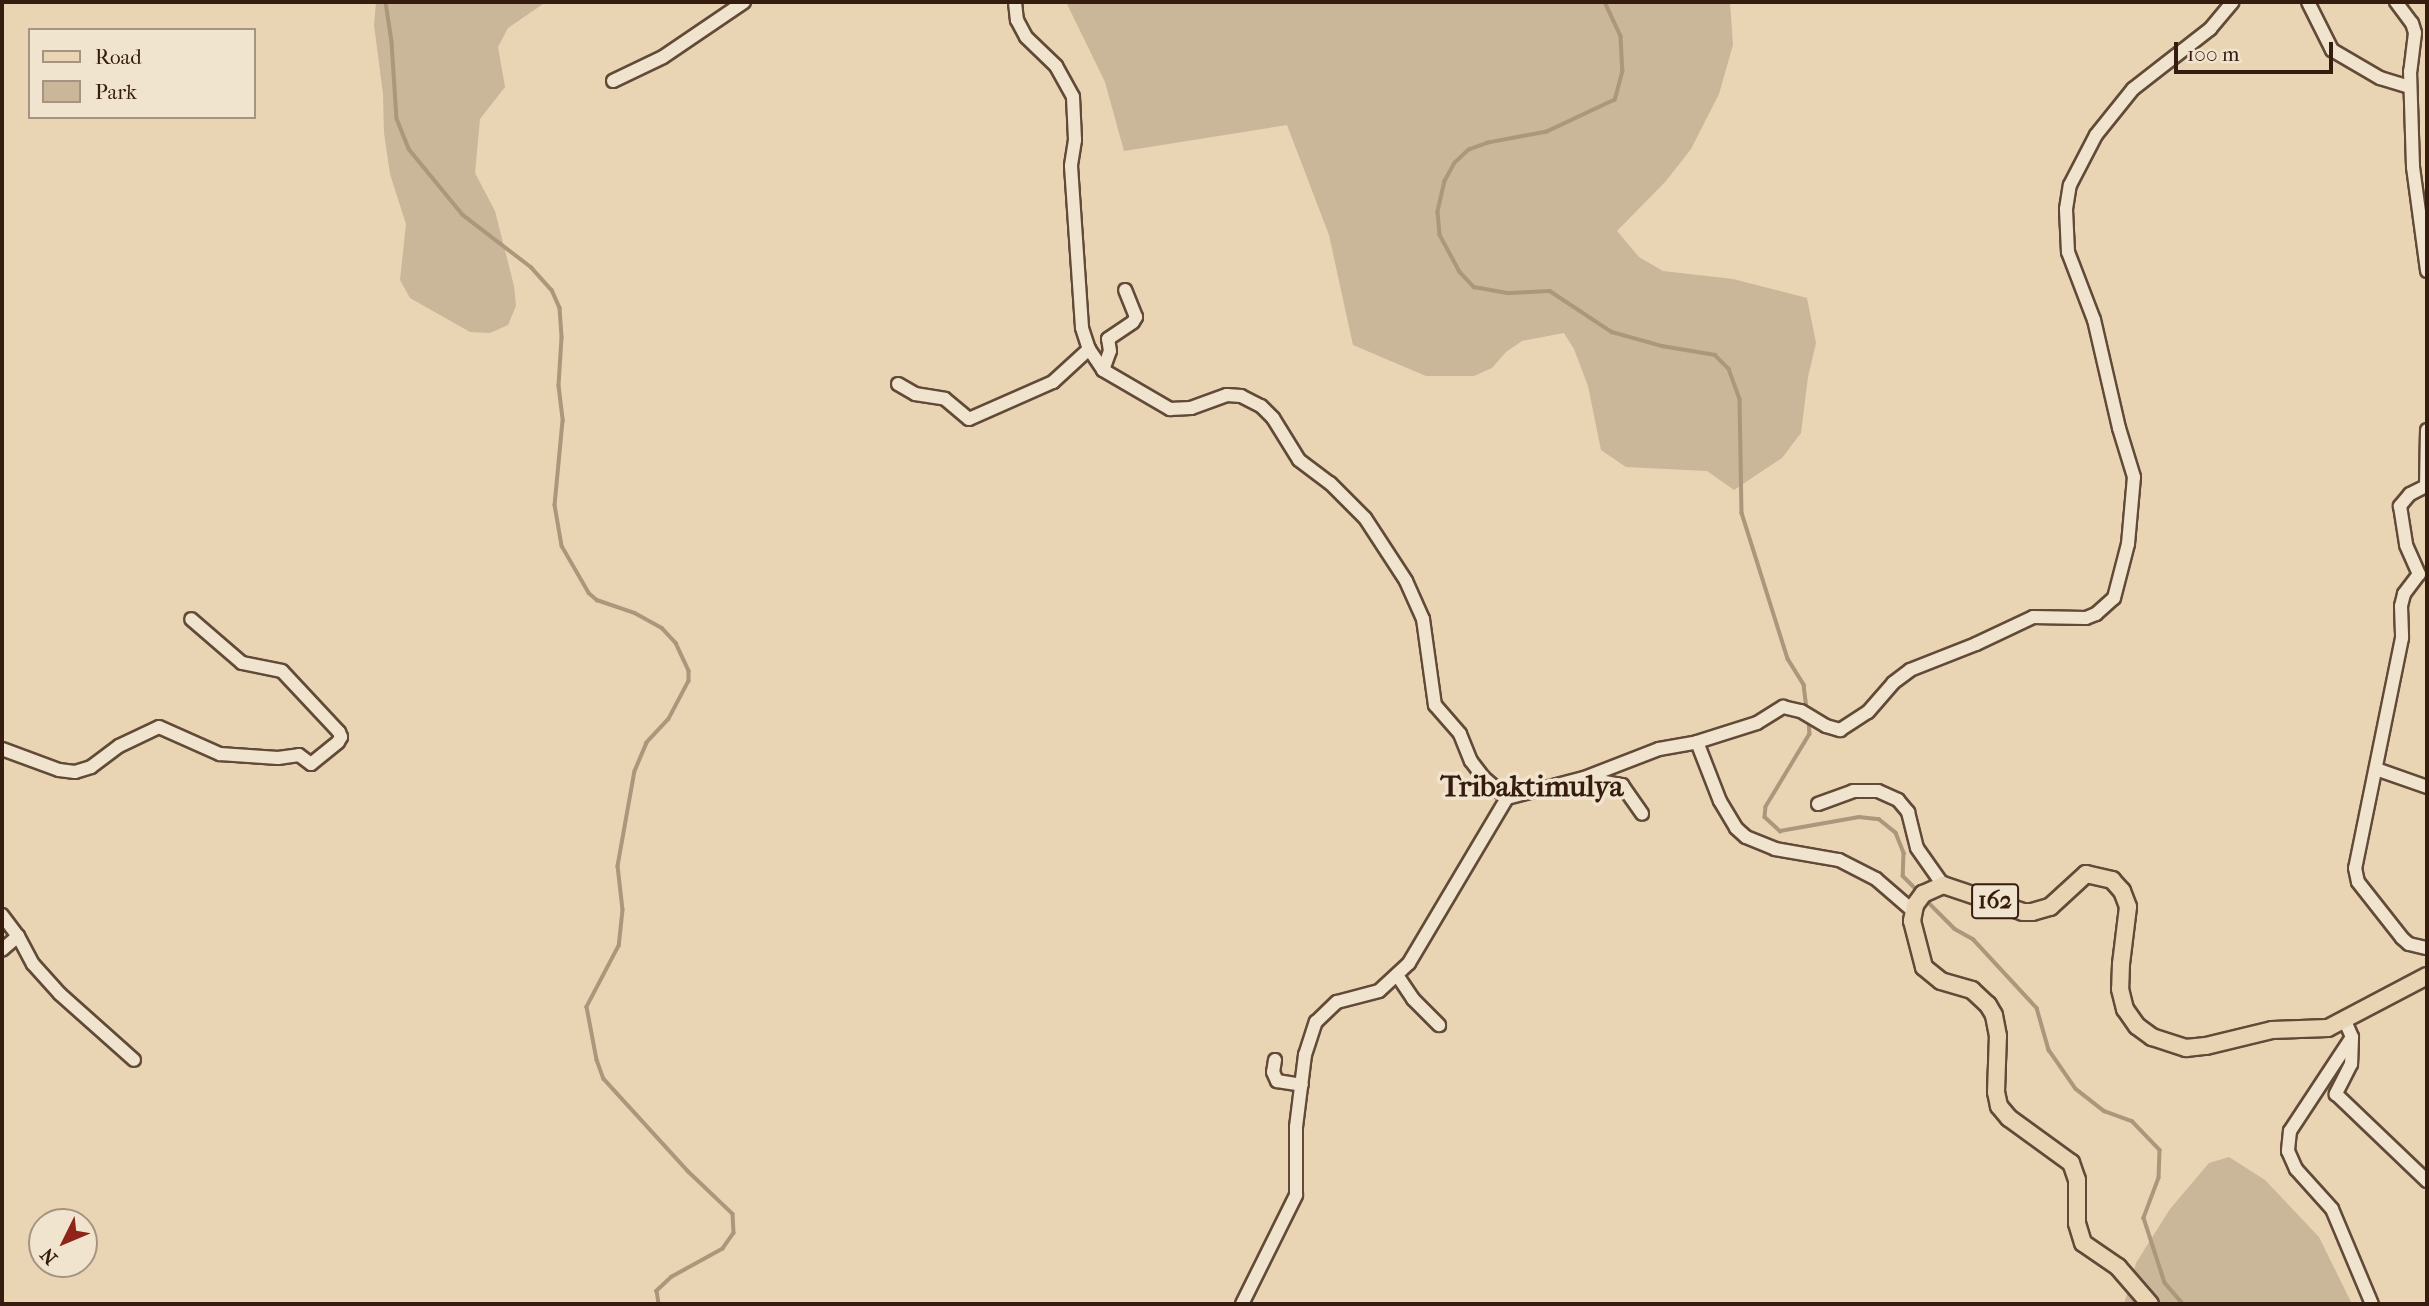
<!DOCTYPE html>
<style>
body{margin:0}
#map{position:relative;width:2429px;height:1306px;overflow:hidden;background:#e9d5b4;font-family:"IM FELL French Canon",serif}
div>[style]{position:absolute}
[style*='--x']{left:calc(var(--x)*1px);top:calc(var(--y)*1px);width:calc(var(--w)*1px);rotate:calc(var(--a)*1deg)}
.green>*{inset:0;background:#cab698}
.stream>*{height:3.5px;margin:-1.75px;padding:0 1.75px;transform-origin:1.75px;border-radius:1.75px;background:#ac967c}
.roads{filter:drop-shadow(2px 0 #624a38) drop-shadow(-2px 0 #624a38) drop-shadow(0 2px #624a38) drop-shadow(0 -2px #624a38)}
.minor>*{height:12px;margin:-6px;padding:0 6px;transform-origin:6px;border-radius:6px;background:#f1e4ce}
.major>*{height:16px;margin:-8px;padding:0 8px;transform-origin:8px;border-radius:8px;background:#e9d5b4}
span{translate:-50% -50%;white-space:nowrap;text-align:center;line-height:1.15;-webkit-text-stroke:7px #f1e4ce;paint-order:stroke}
.shield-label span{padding:2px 5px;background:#f1e4ce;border:2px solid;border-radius:5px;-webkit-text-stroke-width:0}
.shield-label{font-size:24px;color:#351c0e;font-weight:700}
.quarter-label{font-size:30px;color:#351c0e;font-weight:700}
.frame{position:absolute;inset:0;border:4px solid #351c0e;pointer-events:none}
.legend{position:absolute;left:28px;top:28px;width:228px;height:91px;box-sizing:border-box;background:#f1e4ce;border:2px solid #a69481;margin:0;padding:9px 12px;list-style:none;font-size:21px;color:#351c0e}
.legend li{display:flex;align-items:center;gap:14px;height:35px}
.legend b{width:35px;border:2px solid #a69481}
.north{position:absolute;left:28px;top:1208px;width:70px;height:70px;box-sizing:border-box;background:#f1e4ce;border:2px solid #a69481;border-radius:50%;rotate:227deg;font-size:19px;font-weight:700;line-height:28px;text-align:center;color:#351c0e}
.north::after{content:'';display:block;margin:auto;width:24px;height:32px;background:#8f2418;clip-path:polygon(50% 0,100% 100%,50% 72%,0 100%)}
.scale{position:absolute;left:2174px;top:42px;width:159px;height:32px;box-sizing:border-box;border:4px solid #351c0e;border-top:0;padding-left:9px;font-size:21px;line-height:24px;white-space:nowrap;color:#351c0e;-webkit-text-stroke:5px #f1e4ce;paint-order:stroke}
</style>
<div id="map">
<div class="green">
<div style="clip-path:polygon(376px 2px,546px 2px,508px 28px,498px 47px,505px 87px,480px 119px,475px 173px,495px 211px,514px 286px,516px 306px,508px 325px,490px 333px,470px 332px,410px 298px,400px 280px,406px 224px,390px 174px,384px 133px,383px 94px,374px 25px)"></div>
<div style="clip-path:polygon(1066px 2px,1730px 2px,1733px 45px,1719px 94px,1691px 149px,1666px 181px,1617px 231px,1639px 257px,1663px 271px,1733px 279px,1807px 298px,1816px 343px,1808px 377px,1801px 433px,1782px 458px,1734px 490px,1707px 471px,1626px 467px,1601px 450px,1588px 386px,1574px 349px,1564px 333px,1522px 341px,1506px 352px,1492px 368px,1474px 376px,1426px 376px,1353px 345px,1329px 235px,1287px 125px,1124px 151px,1105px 82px)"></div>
<div style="clip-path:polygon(2229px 1157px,2265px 1180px,2319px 1237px,2352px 1304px,2124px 1304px,2136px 1263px,2170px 1209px,2209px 1163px)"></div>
</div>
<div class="stream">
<div style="--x:386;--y:2;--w:40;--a:81.5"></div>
<div style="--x:392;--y:42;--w:77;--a:86.3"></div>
<div style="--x:397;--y:119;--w:32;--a:68"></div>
<div style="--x:409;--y:149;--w:85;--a:50.7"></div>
<div style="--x:463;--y:215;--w:86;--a:37.4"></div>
<div style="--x:531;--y:267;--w:31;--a:48"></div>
<div style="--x:552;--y:290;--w:20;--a:66"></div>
<div style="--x:560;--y:308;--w:30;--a:86"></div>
<div style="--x:562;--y:338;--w:48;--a:93.6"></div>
<div style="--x:559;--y:386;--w:35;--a:83"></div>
<div style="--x:563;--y:421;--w:84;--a:95.4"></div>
<div style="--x:555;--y:505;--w:42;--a:80.3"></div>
<div style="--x:562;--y:546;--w:54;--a:60.1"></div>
<div style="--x:589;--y:593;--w:11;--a:41"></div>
<div style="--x:597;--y:600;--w:40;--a:18.9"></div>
<div style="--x:635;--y:613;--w:31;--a:29"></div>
<div style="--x:662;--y:628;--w:21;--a:47"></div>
<div style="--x:676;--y:643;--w:31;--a:65"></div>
<div style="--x:689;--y:671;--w:10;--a:90"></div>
<div style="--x:689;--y:681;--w:43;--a:117.8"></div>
<div style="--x:669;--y:719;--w:33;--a:133"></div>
<div style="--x:647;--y:743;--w:30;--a:113"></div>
<div style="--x:635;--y:771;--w:97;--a:100.1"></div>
<div style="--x:618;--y:866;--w:44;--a:83.5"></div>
<div style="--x:623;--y:910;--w:36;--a:96"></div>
<div style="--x:619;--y:946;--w:69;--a:117.7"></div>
<div style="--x:587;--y:1007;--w:54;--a:79.3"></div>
<div style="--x:597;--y:1060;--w:20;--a:70"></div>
<div style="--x:604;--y:1079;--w:125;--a:47.6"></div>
<div style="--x:688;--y:1171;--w:62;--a:43.7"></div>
<div style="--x:733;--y:1214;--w:19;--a:87"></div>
<div style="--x:734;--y:1233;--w:19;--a:125"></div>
<div style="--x:723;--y:1249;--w:58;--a:151.2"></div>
<div style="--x:672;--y:1277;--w:21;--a:137"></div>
<div style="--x:657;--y:1291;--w:13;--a:81"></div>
<div style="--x:1605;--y:2;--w:38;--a:65"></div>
<div style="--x:1621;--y:37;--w:34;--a:87"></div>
<div style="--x:1623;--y:71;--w:30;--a:105"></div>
<div style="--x:1615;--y:100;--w:75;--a:154.8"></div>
<div style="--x:1547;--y:132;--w:60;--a:169.4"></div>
<div style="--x:1488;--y:143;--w:20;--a:160"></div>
<div style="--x:1469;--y:150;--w:19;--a:137"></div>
<div style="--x:1455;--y:163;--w:21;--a:119"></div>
<div style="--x:1445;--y:181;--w:32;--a:103"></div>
<div style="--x:1438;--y:212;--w:23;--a:85"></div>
<div style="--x:1440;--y:235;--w:42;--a:61.6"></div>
<div style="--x:1460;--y:272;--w:21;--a:47"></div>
<div style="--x:1474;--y:287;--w:35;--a:10"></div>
<div style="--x:1508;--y:293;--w:42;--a:-2.7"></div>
<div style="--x:1550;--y:291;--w:74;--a:33.5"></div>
<div style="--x:1612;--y:332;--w:52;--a:15.6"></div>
<div style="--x:1662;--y:346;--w:54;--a:9.6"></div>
<div style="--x:1715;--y:355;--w:20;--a:45"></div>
<div style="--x:1729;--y:369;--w:32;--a:70"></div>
<div style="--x:1740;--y:399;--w:114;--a:89"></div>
<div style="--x:1742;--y:513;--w:153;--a:72.5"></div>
<div style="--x:1788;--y:659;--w:31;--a:58"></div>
<div style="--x:1804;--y:685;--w:25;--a:83"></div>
<div style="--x:1809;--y:721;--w:13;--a:86"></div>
<div style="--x:1810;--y:734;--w:85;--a:121.1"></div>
<div style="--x:1766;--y:807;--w:10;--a:96"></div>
<div style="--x:1765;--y:817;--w:21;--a:43"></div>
<div style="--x:1780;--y:831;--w:80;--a:-10"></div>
<div style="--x:1859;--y:817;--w:20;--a:6"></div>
<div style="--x:1879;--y:819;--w:22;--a:39"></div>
<div style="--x:1896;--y:833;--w:22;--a:68"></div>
<div style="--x:1904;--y:853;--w:23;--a:92"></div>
<div style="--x:1903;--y:876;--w:24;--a:45"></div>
<div style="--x:1925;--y:899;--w:42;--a:45"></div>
<div style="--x:1955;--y:929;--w:21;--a:29"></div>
<div style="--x:1973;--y:939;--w:94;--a:47.2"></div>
<div style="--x:2037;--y:1008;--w:44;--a:74.1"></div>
<div style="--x:2049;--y:1050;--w:47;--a:55.3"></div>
<div style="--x:2076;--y:1089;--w:36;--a:38"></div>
<div style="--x:2104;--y:1111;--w:30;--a:20"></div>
<div style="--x:2132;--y:1121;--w:40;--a:46"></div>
<div style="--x:2160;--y:1150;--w:28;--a:92"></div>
<div style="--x:2159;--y:1178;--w:43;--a:110.6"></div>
<div style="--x:2144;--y:1218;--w:68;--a:72.1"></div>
<div style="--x:2165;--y:1283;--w:28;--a:49"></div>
</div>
<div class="roads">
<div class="minor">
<div style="--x:1015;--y:2;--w:18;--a:84"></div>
<div style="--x:1017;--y:20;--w:19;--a:62"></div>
<div style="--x:1026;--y:37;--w:42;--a:44"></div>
<div style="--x:1056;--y:66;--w:35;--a:61"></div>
<div style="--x:1073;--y:97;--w:43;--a:87.3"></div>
<div style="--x:1075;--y:140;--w:26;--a:99"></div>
<div style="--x:1071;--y:166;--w:162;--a:86.1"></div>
<div style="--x:1082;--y:328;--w:22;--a:72"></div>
<div style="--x:1089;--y:349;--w:25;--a:56"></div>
<div style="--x:1103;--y:370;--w:78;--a:30.2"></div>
<div style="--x:1170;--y:409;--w:21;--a:-3"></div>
<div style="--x:1191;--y:408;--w:38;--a:-20"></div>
<div style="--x:1227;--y:395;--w:14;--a:4"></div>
<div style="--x:1241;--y:396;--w:22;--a:27"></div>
<div style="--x:1261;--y:406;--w:17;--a:45"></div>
<div style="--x:1273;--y:418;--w:49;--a:58.2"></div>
<div style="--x:1299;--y:460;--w:39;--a:37"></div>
<div style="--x:1330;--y:483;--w:49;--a:45"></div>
<div style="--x:1365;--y:518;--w:75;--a:56.9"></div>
<div style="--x:1406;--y:581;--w:42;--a:65.9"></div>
<div style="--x:1423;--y:619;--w:87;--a:82.1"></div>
<div style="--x:1435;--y:705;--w:38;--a:49"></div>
<div style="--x:1460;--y:734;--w:29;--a:68"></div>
<div style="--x:1471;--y:761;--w:20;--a:53"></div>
<div style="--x:1483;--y:777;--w:32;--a:41"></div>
<div style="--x:2308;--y:2;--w:54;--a:63.4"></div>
<div style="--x:2332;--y:50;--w:56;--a:30.3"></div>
<div style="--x:2380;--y:78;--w:31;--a:17"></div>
<div style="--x:2396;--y:2;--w:26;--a:53"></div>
<div style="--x:2412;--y:23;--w:10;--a:73"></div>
<div style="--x:2415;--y:33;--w:38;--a:97"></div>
<div style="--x:2410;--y:71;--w:96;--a:88.2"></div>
<div style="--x:2413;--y:167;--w:105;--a:82.3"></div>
<div style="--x:613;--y:81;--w:55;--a:-25.6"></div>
<div style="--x:663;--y:57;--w:98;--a:-34.2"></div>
<div style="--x:1103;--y:370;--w:20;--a:-70"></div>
<div style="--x:1110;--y:351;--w:12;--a:-99"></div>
<div style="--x:1108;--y:339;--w:30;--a:-34"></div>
<div style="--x:1133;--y:322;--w:6;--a:-59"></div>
<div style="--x:1136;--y:317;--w:29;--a:-112"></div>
<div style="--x:898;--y:384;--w:20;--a:30"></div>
<div style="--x:915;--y:394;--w:30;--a:9"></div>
<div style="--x:945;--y:399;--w:31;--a:40"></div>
<div style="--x:969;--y:419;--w:92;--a:-23.8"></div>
<div style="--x:1053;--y:382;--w:49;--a:-42.5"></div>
<div style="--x:2427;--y:430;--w:56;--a:91"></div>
<div style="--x:2426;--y:486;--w:18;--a:153"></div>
<div style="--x:2410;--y:494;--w:16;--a:130"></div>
<div style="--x:2400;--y:506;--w:39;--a:81"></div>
<div style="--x:2406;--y:545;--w:32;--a:66"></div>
<div style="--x:2419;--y:574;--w:25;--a:127"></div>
<div style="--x:2404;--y:594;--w:12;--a:104"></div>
<div style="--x:2401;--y:606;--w:32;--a:88"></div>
<div style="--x:2402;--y:638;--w:235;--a:101.5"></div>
<div style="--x:2355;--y:868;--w:14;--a:78"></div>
<div style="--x:2358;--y:882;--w:71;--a:51.8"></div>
<div style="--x:2402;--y:938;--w:9;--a:41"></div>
<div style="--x:2409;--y:944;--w:18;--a:13"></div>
<div style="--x:1697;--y:742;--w:63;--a:-17.6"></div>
<div style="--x:1757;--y:723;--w:31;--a:-32"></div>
<div style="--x:1783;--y:707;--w:18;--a:13"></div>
<div style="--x:1801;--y:711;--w:29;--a:31"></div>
<div style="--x:1826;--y:726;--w:15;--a:16"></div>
<div style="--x:1840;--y:730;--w:33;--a:-33"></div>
<div style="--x:1868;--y:712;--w:38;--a:-49"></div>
<div style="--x:1893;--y:683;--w:21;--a:-37"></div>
<div style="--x:1910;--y:670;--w:71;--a:-21.5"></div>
<div style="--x:1976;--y:644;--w:63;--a:-25.3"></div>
<div style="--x:2033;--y:617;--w:53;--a:1.1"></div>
<div style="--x:2086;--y:618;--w:11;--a:-22"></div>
<div style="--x:2096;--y:614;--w:24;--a:-42"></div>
<div style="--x:2114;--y:598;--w:56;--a:-75.5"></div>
<div style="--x:2128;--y:544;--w:67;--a:-84.9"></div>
<div style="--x:2134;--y:477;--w:51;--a:-107"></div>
<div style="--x:2119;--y:428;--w:111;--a:-103"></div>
<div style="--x:2094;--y:320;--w:73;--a:-110.9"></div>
<div style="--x:2068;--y:252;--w:43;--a:-92.7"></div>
<div style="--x:2066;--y:209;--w:24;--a:-81"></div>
<div style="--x:2070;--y:185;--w:56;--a:-62.5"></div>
<div style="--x:2096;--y:135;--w:59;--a:-51.2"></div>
<div style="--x:2133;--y:89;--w:98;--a:-37.9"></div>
<div style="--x:2210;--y:29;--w:35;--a:-50"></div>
<div style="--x:2;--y:749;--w:61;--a:20.2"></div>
<div style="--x:59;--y:770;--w:16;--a:7"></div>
<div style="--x:75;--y:772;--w:17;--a:-17"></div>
<div style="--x:91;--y:767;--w:35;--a:-37"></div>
<div style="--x:119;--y:746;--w:44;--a:-25.4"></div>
<div style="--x:159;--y:727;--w:67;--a:23.9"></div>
<div style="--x:220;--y:754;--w:58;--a:3.9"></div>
<div style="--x:278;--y:758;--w:21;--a:-8"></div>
<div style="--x:299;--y:755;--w:15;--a:37"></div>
<div style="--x:311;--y:764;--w:35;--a:-39"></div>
<div style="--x:338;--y:742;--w:6;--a:-59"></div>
<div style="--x:341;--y:737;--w:5;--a:-112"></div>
<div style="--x:339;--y:732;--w:83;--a:-133.1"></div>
<div style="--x:282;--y:671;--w:41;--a:-168.7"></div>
<div style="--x:242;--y:663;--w:67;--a:-139.2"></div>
<div style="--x:2376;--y:769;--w:54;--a:19.4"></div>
<div style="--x:1588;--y:779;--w:35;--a:10"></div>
<div style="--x:1622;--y:785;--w:35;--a:55"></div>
<div style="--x:1818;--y:804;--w:37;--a:-20"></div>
<div style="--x:1853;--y:791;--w:25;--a:0"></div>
<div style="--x:1878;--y:791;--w:22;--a:24"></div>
<div style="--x:1898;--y:800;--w:16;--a:50"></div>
<div style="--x:1908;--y:812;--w:37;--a:76"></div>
<div style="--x:1917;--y:848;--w:45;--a:54.9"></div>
<div style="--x:2;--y:915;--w:26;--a:53"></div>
<div style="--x:18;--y:936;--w:21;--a:139"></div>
<div style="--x:18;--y:936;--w:32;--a:62"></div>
<div style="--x:33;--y:964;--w:40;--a:48"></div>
<div style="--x:60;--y:994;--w:99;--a:41.7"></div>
<div style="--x:1397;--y:975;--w:29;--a:56"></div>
<div style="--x:1413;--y:999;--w:37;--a:45"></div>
<div style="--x:2344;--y:1019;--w:20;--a:66"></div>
<div style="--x:2352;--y:1037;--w:113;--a:123.4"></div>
<div style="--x:2290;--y:1131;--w:20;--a:96"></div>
<div style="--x:2288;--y:1151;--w:20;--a:66"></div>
<div style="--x:2296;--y:1169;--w:54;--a:48"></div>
<div style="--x:2332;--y:1209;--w:103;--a:67.2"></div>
<div style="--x:2352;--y:1038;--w:26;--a:92"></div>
<div style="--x:2351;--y:1064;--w:34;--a:117"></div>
<div style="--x:2336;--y:1094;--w:126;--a:43.7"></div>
<div style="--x:1275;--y:1060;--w:12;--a:99"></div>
<div style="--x:1273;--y:1072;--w:10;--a:66"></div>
<div style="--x:1277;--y:1081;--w:25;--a:9"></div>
<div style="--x:1242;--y:1304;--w:122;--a:-63.6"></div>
<div style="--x:1296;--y:1195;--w:68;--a:-90"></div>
<div style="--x:1296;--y:1127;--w:73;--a:-82.9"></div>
<div style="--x:1305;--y:1055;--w:35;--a:-72"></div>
<div style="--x:1316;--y:1022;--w:29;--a:-44"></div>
<div style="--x:1337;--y:1002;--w:43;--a:-14.7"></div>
<div style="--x:1379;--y:991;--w:41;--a:-43"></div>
<div style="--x:1409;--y:963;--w:192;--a:-59.3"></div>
<div style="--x:1507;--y:798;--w:80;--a:-14.6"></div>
<div style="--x:1584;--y:778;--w:80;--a:-21.1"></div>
<div style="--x:1659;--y:749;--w:39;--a:-10"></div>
<div style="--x:1697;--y:742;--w:63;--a:68.7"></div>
<div style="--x:1720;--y:801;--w:31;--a:59"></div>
<div style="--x:1736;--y:828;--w:13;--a:42"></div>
<div style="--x:1746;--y:837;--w:31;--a:22"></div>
<div style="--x:1775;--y:849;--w:65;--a:9.8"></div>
<div style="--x:1839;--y:860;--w:42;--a:27.2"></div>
<div style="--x:1876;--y:879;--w:49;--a:40.9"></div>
</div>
<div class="major">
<div style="--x:2150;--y:1304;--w:49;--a:-130.9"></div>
<div style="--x:2118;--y:1267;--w:42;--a:-145.6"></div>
<div style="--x:2083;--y:1243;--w:21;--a:-107"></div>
<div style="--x:2077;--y:1223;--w:43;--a:-90"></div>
<div style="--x:2077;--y:1180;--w:18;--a:-109"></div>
<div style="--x:2071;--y:1163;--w:77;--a:-144"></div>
<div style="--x:2009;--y:1118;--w:16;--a:-130"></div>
<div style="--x:1999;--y:1106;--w:14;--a:-102"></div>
<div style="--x:1996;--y:1092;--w:56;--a:-88"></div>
<div style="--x:1998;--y:1036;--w:21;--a:-101"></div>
<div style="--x:1994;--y:1015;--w:12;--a:-121"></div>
<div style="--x:1988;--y:1005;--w:22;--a:-137"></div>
<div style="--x:1972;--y:990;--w:32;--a:-164"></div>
<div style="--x:1941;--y:981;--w:22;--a:-141"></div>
<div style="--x:1924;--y:967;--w:48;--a:-104.6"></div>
<div style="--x:1912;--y:921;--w:16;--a:-79"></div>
<div style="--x:1915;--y:905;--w:14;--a:-54"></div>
<div style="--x:1923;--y:894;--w:22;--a:-24"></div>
<div style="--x:1943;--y:885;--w:84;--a:18.6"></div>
<div style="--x:2023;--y:912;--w:9;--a:0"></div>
<div style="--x:2032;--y:912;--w:19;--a:-16"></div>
<div style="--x:2050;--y:907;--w:49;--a:-42.5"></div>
<div style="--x:2086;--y:874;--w:27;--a:13"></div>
<div style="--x:2112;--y:880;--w:15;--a:48"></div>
<div style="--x:2122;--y:891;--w:17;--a:69"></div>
<div style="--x:2128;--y:907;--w:57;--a:97"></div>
<div style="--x:2121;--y:964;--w:25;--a:92"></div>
<div style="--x:2120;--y:989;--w:21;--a:76"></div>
<div style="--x:2125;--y:1009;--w:21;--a:55"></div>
<div style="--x:2137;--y:1026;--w:19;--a:36"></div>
<div style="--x:2152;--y:1037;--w:36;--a:18"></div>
<div style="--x:2186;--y:1048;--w:20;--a:-6"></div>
<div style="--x:2206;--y:1046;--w:68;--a:-13.6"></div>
<div style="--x:2272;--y:1030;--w:56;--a:-2"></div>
<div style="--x:2328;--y:1028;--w:112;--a:-27.7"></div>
</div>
</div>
<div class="shield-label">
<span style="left:1995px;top:901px">162</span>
</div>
<div class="quarter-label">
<span style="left:1532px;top:787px">Tribaktimulya</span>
</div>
<div class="frame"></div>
<ul class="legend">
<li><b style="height:9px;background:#e9d5b4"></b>Road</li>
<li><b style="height:19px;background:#cab698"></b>Park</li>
</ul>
<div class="north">N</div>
<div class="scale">100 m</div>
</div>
